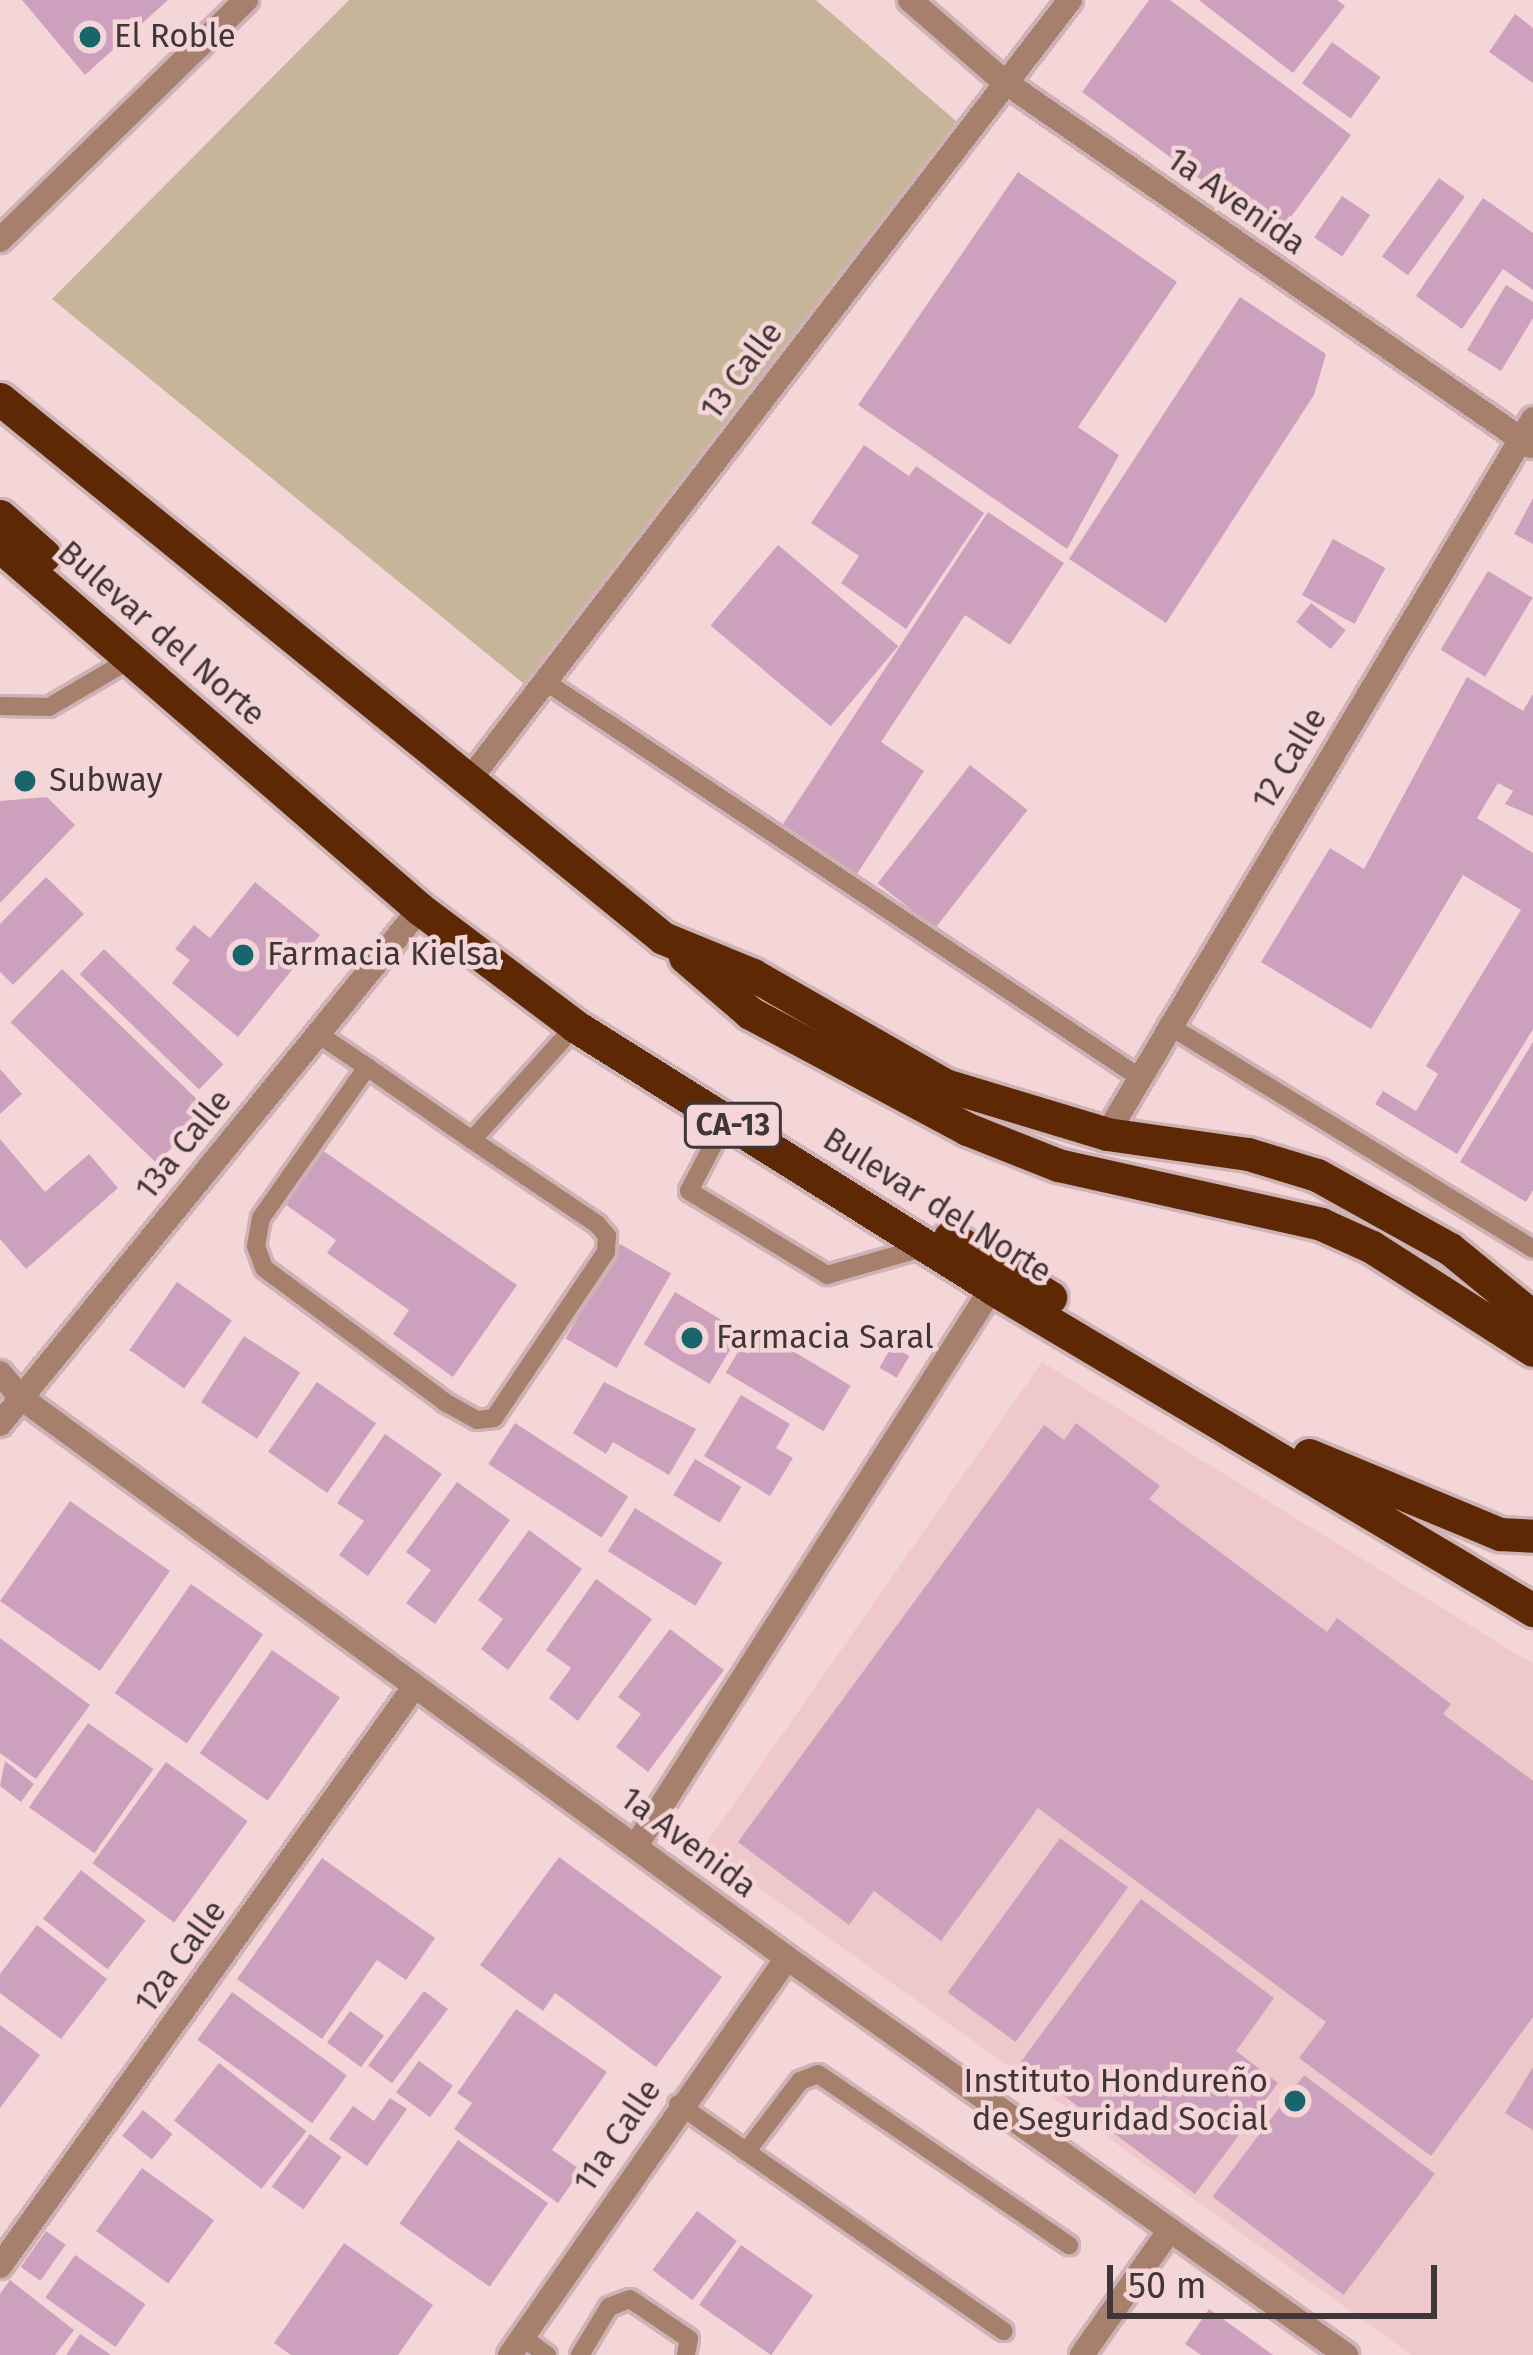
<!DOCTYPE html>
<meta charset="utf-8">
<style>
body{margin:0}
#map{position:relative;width:1533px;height:2355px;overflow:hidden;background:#f4d6d8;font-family:"Fira Sans",sans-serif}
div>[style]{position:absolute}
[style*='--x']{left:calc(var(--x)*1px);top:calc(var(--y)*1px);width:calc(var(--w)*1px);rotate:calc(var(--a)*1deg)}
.built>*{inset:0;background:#eec8cb}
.green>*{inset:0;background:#c6b599}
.building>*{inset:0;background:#cda1be;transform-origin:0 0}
.roads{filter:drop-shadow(3px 0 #cdb3b5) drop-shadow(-3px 0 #cdb3b5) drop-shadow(0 3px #cdb3b5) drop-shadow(0 -3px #cdb3b5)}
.service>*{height:18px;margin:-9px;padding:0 9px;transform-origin:9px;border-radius:9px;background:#a77f6d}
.minor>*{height:24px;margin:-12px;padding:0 12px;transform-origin:12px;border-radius:12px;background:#a77f6d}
.trunk>*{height:33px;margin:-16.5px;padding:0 16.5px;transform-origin:16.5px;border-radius:16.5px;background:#5e2805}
.dots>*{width:33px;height:33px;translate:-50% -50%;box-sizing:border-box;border:6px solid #f4d6d8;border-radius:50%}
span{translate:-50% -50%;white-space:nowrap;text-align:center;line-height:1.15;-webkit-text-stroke:9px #f4d6d8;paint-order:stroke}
.shield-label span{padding:3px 9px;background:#f4d6d8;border:3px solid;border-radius:9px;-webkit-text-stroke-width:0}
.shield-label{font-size:30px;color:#413637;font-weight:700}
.poi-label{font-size:33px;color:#413637}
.left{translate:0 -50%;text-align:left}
.right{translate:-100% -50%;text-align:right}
.street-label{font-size:33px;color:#413637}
.scale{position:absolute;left:1107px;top:2265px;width:330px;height:54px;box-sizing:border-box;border:6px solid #413637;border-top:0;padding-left:15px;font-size:36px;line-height:42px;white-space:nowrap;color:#413637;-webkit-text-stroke:9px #f4d6d8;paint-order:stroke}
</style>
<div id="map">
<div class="built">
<div style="clip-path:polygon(1042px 1362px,1533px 1664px,1533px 2355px,1412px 2355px,703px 1848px)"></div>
</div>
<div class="green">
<div style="clip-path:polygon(349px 0,816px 0,978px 140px,545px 701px,52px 299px)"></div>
</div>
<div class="building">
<div style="clip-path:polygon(22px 0,168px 0,85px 75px)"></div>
<div style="clip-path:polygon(1149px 0,1170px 0,1351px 135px,1277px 236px,1082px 92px)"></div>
<div style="clip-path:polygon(1199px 0,1337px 0,1345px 6px,1293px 73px)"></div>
<div style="clip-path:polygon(1515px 14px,1533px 28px,1533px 83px,1489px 52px)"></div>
<div style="left:1332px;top:42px;width:60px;height:51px;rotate:36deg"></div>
<div style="clip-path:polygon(1018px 172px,1177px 282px,1078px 427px,1119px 455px,1067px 549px,858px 405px)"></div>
<div style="left:1439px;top:178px;width:32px;height:97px;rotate:36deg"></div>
<div style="left:1342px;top:196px;width:34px;height:50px;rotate:34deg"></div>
<div style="clip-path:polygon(1483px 198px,1533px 233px,1533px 290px,1503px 269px,1462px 329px,1416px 296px)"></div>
<div style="clip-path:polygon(1506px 285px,1533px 302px,1533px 318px,1501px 371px,1467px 350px)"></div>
<div style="clip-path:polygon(1240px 297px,1326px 354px,1314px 395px,1166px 623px,1069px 559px)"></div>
<div style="clip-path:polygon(864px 445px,909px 476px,916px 466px,984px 513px,906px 629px,841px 583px,859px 556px,811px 523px)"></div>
<div style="clip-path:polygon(1533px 498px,1533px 544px,1514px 534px)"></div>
<div style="clip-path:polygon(988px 512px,1064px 563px,1010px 645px,965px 615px,881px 742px,924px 771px,857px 874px,783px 824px)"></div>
<div style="left:1333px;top:539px;width:60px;height:64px;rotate:29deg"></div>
<div style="left:778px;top:545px;width:157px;height:105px;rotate:40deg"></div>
<div style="left:1488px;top:571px;width:52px;height:92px;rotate:31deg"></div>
<div style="left:1311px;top:603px;width:44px;height:24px;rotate:38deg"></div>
<div style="clip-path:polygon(1467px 677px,1523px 711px,1533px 694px,1533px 816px,1505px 804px,1513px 791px,1498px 783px,1477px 818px,1533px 853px,1533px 1029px,1457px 1154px,1375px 1104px,1383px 1091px,1416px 1111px,1438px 1074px,1426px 1066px,1521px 910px,1463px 875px,1371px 1029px,1261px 962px,1330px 848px,1364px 869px)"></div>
<div style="left:970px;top:765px;width:73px;height:150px;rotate:38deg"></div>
<div style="clip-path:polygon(47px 797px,75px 825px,0 903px,0 801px)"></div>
<div style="clip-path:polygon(46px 877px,84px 914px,13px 985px,0 972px,0 924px)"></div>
<div style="clip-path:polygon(255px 882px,320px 935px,238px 1037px,172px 983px,190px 960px,175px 949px,194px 925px,210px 938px)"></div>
<div style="left:104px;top:949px;width:166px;height:35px;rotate:44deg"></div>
<div style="left:62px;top:969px;width:203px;height:74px;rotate:44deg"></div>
<div style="clip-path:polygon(1533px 1042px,1533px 1190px,1526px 1202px,1460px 1162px)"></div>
<div style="clip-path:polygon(0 1069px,22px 1094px,0 1114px)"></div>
<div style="clip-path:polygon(0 1139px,45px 1192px,89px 1154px,118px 1188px,26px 1269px,0 1239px)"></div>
<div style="clip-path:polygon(319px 1148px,517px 1285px,453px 1377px,393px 1334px,409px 1310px,327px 1253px,336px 1240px,282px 1202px)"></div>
<div style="left:620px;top:1244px;width:59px;height:109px;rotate:30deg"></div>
<div style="left:177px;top:1282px;width:67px;height:83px;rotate:35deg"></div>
<div style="left:675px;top:1292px;width:77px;height:61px;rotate:31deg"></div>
<div style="left:753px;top:1327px;width:114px;height:53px;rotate:31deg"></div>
<div style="left:244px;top:1336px;width:67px;height:79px;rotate:33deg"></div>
<div style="left:892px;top:1346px;width:20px;height:25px;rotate:30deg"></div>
<div style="left:317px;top:1382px;width:72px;height:85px;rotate:35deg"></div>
<div style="clip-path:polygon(604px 1382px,696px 1429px,669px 1475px,613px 1442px,606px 1454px,573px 1433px)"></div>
<div style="clip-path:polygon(741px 1395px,790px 1424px,776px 1448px,793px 1458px,770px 1496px,704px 1456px)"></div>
<div style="left:515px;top:1423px;width:135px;height:49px;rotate:33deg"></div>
<div style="clip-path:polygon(1076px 1423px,1160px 1486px,1149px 1499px,1327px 1632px,1337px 1618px,1451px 1704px,1443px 1714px,1533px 1781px,1533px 2017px,1431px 2156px,1299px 2058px,1326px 2022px,1038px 1808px,941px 1941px,874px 1891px,849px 1925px,738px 1842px,1044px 1425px,1064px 1440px)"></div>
<div style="clip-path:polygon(385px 1434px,442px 1474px,368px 1576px,339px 1555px,364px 1521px,337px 1503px)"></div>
<div style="left:695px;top:1459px;width:54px;height:42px;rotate:31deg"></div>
<div style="clip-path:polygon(457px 1482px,510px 1520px,435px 1624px,406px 1603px,431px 1570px,406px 1552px)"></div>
<div style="left:70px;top:1501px;width:122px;height:122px;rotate:35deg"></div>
<div style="left:635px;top:1508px;width:103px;height:51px;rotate:32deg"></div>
<div style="clip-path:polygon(529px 1530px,582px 1569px,508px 1670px,481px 1649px,503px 1619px,478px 1600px)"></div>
<div style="clip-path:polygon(596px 1579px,652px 1619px,578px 1721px,549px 1698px,571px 1668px,546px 1650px)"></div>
<div style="left:191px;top:1584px;width:88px;height:133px;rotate:35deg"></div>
<div style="clip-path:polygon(670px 1629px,724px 1670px,648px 1772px,616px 1747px,641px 1714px,618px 1697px)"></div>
<div style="clip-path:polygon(0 1638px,90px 1705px,36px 1779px,0 1753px)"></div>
<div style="left:272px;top:1650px;width:83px;height:126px;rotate:35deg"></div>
<div style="left:88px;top:1723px;width:80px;height:103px;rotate:35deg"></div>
<div style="clip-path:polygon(5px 1761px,34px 1784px,21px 1802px,0 1786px)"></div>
<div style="left:166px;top:1762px;width:101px;height:125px;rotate:36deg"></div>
<div style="left:1060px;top:1838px;width:84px;height:191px;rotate:36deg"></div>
<div style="clip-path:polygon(559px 1857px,722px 1977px,656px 2067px,555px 1993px,543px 2011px,480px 1965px)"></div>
<div style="clip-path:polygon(322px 1858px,435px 1938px,406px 1980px,377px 1960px,322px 2039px,237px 1979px)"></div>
<div style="left:81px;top:1870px;width:82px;height:62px;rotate:38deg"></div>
<div style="clip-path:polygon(1141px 1899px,1274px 1998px,1236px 2051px,1278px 2083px,1195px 2194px,1020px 2063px)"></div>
<div style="clip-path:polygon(37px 1925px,107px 1979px,61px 2039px,0 1993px,0 1974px)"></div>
<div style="left:424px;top:1991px;width:30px;height:93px;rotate:37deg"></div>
<div style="left:232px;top:1992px;width:142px;height:59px;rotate:36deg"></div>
<div style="clip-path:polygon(516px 2009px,607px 2072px,552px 2150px,581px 2170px,558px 2203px,454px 2129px,472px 2103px,457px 2093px)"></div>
<div style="left:350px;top:2011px;width:42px;height:39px;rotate:36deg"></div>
<div style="clip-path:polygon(0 2025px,40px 2055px,0 2108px)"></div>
<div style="left:419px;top:2061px;width:42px;height:39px;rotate:36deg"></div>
<div style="left:219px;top:2063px;width:111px;height:73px;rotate:38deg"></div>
<div style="clip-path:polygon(1533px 2067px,1533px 2130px,1505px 2113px)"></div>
<div style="left:1304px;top:2075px;width:164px;height:152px;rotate:37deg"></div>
<div style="clip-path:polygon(390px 2098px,407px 2109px,367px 2166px,329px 2139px,353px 2106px,374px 2121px)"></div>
<div style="left:143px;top:2110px;width:38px;height:33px;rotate:39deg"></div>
<div style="left:310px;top:2134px;width:39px;height:65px;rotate:36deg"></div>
<div style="left:458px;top:2140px;width:110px;height:102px;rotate:35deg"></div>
<div style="left:142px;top:2168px;width:89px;height:78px;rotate:36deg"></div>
<div style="left:697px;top:2211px;width:50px;height:74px;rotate:37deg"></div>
<div style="left:46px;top:2231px;width:24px;height:44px;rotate:35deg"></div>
<div style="clip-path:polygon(344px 2243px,433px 2305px,398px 2355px,291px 2355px,274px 2343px)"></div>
<div style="left:741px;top:2245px;width:88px;height:73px;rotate:35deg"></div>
<div style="left:75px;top:2255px;width:86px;height:52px;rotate:35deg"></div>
<div style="clip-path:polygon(10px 2280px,74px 2330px,55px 2355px,0 2355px,0 2294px)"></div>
<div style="clip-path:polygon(1209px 2309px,1273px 2355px,1201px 2355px,1185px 2344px)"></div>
<div style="clip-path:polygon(80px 2334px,111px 2355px,66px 2355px)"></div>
</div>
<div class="roads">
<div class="service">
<div style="--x:549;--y:684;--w:705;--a:33.67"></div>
<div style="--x:0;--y:706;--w:49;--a:1.2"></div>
<div style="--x:49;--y:707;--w:95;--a:-30.3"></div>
<div style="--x:1168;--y:1025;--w:428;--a:31.5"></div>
<div style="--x:318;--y:1034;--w:59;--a:34"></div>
<div style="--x:367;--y:1067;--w:128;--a:34.8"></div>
<div style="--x:472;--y:1140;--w:151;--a:33.9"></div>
<div style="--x:597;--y:1224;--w:16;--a:50"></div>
<div style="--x:607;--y:1236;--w:16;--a:94"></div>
<div style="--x:606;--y:1252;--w:200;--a:124"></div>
<div style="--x:494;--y:1418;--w:17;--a:173"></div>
<div style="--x:477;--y:1420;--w:37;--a:-151"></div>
<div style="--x:445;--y:1402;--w:225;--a:-143.5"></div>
<div style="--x:264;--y:1268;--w:23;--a:-110"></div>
<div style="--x:256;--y:1246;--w:28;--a:-80"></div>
<div style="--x:261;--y:1218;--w:184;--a:-54.9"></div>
<div style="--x:726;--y:1120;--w:80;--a:117.5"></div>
<div style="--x:689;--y:1191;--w:162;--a:31.3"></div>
<div style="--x:827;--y:1275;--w:103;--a:-15.8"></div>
<div style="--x:472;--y:1140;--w:154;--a:-47.9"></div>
<div style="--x:678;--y:2104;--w:397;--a:34.9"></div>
<div style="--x:746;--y:2152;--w:89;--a:-52.7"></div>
<div style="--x:800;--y:2081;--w:19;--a:-21"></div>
<div style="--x:818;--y:2074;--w:304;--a:34.3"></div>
<div style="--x:522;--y:2337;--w:31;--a:36"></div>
<div style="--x:580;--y:2355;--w:56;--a:-58.9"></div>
<div style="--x:609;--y:2307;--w:22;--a:-21"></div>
<div style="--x:630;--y:2299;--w:71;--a:34.1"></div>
<div style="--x:689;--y:2339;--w:16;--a:101"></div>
</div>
<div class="minor">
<div style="--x:910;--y:0;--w:122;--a:41"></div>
<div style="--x:1002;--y:80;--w:643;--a:34.68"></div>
<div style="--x:0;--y:240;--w:344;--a:-44.3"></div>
<div style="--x:467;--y:783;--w:988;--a:-52.4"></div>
<div style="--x:1107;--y:1134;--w:832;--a:-59.21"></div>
<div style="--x:0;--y:1373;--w:31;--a:50"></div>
<div style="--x:20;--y:1397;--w:950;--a:36.18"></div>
<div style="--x:787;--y:1958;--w:686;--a:35.38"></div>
<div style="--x:0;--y:1424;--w:665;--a:-50.8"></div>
<div style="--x:637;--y:1844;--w:660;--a:-57.44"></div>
<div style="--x:0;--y:2266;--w:713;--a:-54.42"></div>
<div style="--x:510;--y:2355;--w:484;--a:-55.1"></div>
<div style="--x:1082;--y:2355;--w:153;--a:-54.9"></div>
</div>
<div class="trunk">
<div style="--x:0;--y:399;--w:854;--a:39.11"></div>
<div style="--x:663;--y:938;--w:97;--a:22.3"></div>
<div style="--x:753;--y:975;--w:221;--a:29.8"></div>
<div style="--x:945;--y:1085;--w:169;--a:16.8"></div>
<div style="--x:1107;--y:1134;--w:142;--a:8.1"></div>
<div style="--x:1248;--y:1154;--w:72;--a:16.9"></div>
<div style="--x:1317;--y:1175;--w:152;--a:29.1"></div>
<div style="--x:1450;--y:1249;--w:107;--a:39.3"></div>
<div style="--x:0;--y:516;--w:59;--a:41.6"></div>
<div style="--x:0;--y:546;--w:555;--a:40.84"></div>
<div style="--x:420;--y:909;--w:194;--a:37"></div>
<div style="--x:575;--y:1026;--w:492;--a:32.1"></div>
<div style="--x:992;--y:1288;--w:630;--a:30.76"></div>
<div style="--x:685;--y:957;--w:86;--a:40.7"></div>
<div style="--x:750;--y:1013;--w:246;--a:28.1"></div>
<div style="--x:967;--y:1129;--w:98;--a:21.6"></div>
<div style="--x:1058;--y:1165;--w:270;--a:12.6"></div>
<div style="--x:1321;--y:1224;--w:56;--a:24.3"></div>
<div style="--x:1372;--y:1247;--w:191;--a:32.6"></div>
<div style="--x:950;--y:1237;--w:117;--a:31"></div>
<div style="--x:1309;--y:1455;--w:207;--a:22.5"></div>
<div style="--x:1500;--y:1534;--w:33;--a:3"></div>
</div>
</div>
<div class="dots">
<div style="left:90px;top:37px;background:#18666c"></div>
<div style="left:25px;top:781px;background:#18666c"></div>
<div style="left:243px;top:955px;background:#18666c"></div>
<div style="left:692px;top:1338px;background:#18666c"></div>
<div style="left:1295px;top:2101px;background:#18666c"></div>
</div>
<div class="shield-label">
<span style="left:733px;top:1125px">CA-13</span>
</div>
<div class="poi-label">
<span class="left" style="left:114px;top:37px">El Roble</span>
<span class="left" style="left:49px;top:781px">Subway</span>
<span class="left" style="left:267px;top:955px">Farmacia Kielsa</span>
<span class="left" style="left:716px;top:1338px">Farmacia Saral</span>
<span class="right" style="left:1268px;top:2101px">Instituto Hondureño<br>de Seguridad Social</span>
</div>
<div class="street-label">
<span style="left:1236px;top:202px;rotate:35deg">1a Avenida</span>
<span style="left:742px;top:371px;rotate:-53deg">13 Calle</span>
<span style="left:161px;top:634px;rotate:41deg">Bulevar del Norte</span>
<span style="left:1290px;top:759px;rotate:-59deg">12 Calle</span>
<span style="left:184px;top:1145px;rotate:-51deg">13a Calle</span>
<span style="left:937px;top:1206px;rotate:32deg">Bulevar del Norte</span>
<span style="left:688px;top:1843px;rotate:37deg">1a Avenida</span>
<span style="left:181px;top:1957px;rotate:-54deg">12a Calle</span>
<span style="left:618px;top:2136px;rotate:-56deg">11a Calle</span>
</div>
<div class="scale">50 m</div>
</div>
